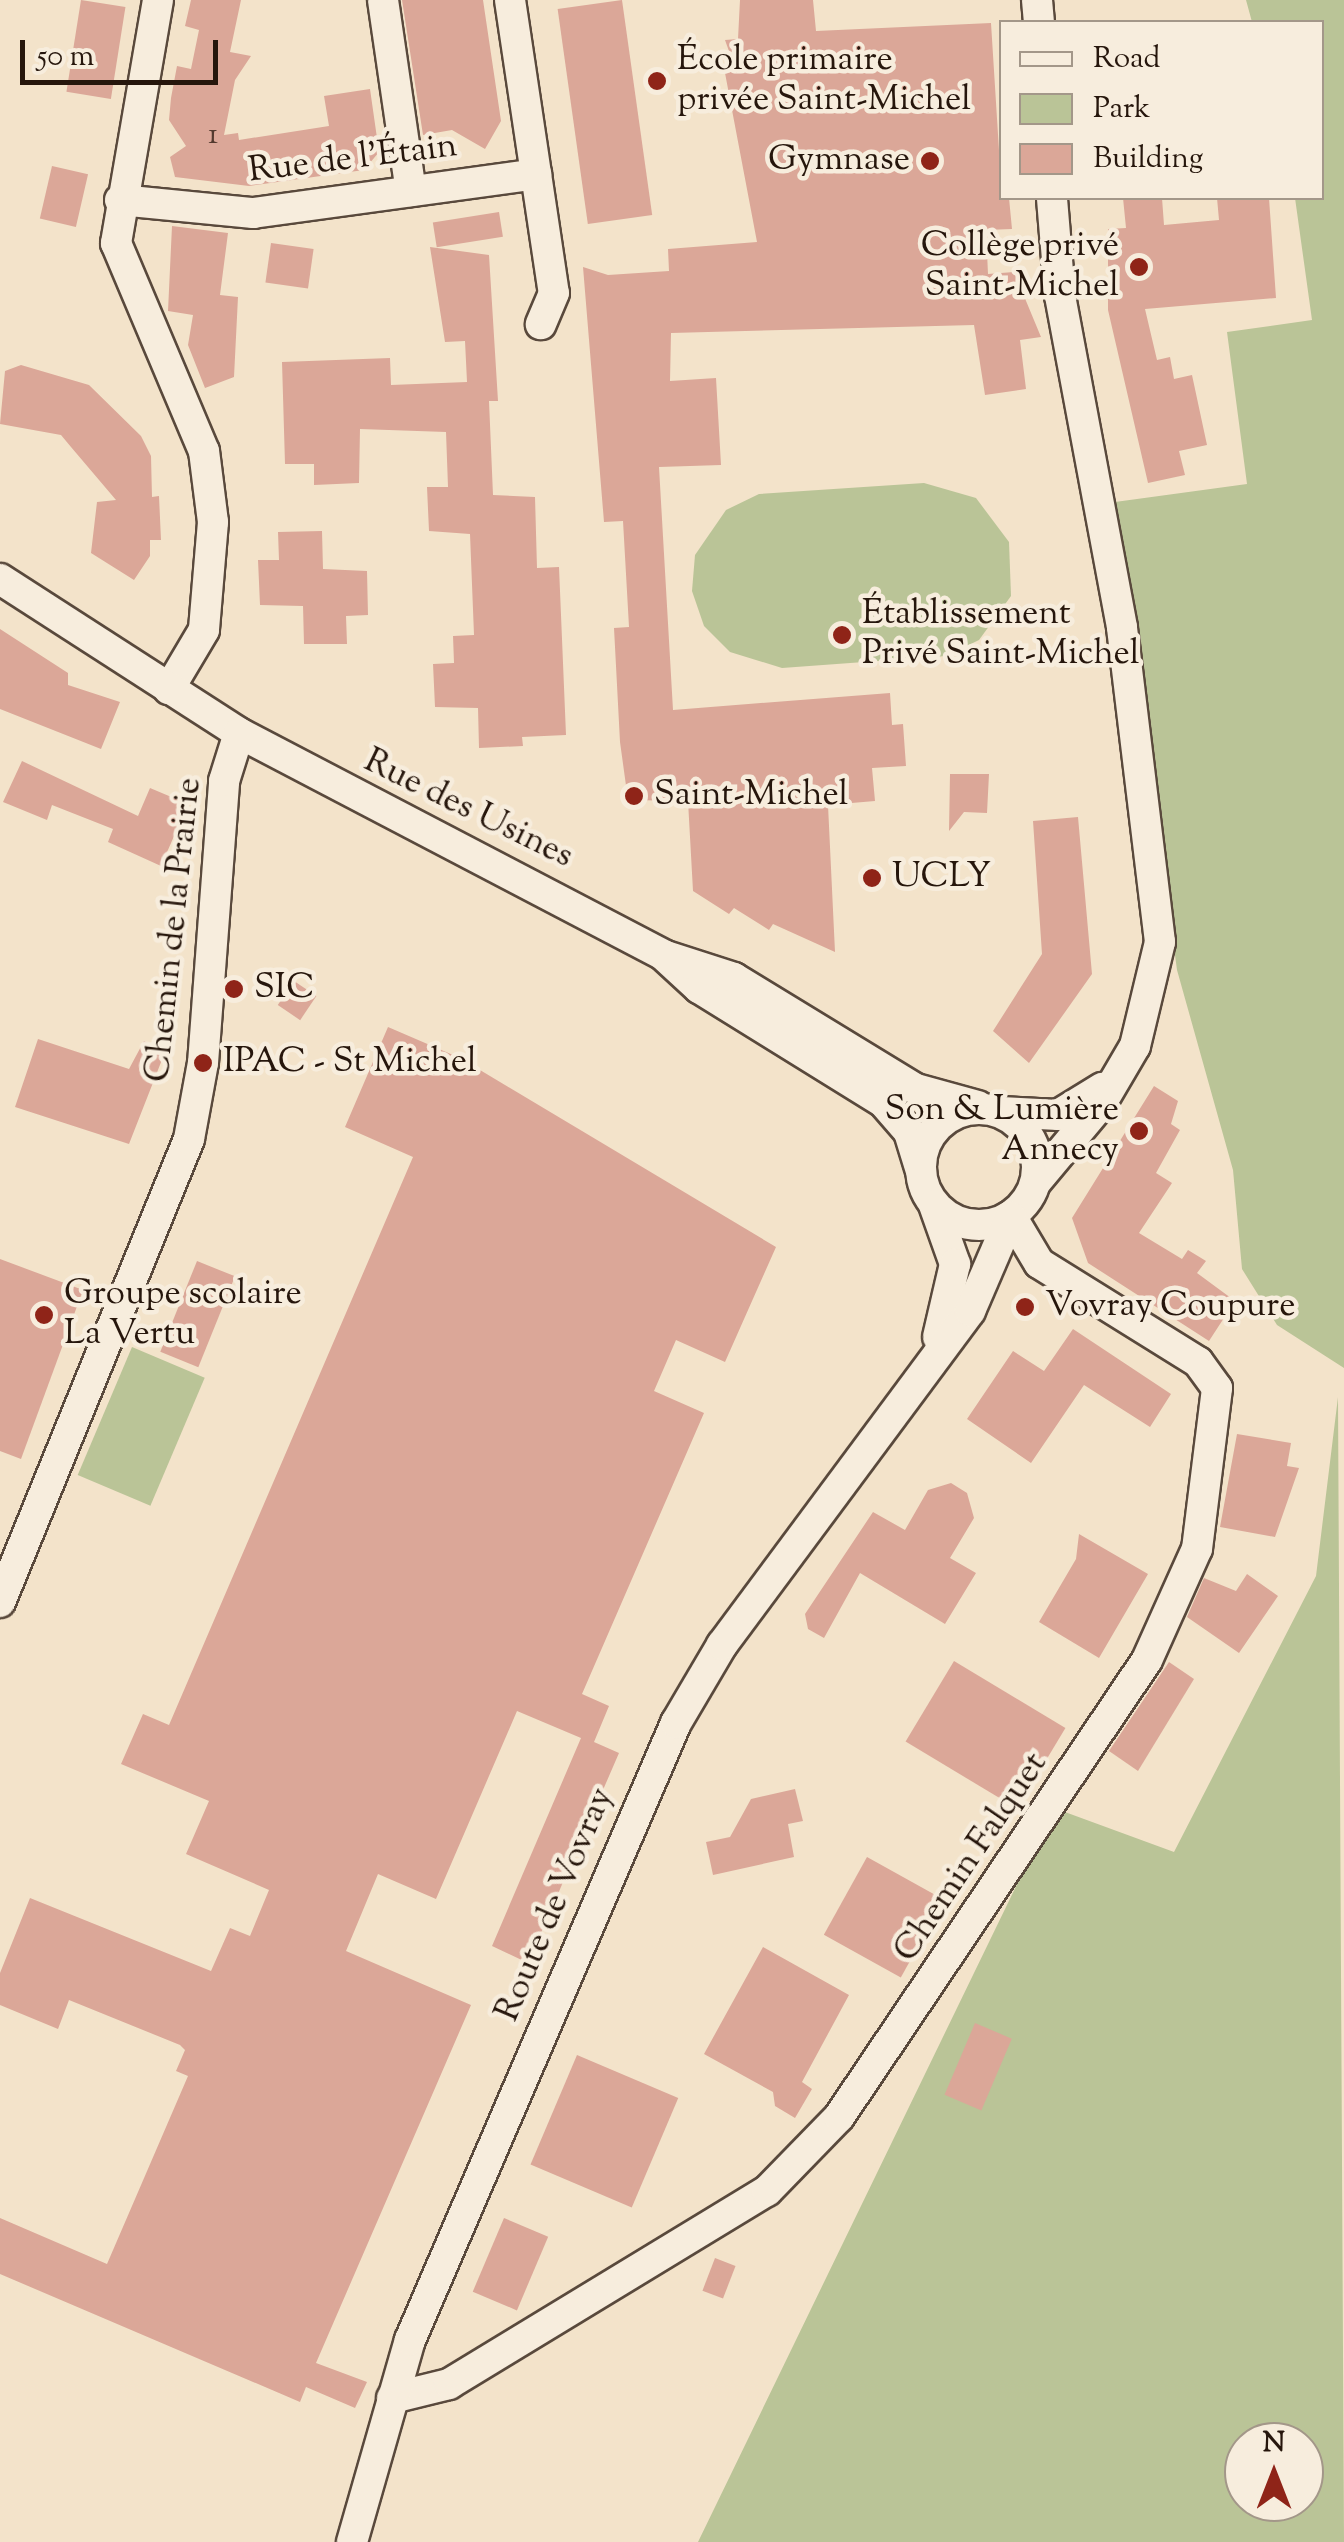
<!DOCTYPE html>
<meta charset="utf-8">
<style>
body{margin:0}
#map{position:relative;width:1344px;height:2542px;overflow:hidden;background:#f3e3ca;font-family:"Sorts Mill Goudy",serif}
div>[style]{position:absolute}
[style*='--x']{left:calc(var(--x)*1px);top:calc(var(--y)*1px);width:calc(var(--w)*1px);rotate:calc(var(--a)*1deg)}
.green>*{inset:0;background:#bac497;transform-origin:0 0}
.building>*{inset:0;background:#dba798;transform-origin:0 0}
.roads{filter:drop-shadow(2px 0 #59493c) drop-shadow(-2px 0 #59493c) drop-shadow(0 2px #59493c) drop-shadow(0 -2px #59493c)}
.street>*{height:30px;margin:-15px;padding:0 15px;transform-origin:15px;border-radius:15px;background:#f7eddd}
.street>.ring{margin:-15px;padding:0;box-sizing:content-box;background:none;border:30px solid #f7eddd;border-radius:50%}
.dots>*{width:28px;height:28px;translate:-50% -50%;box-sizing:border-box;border:5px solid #f7eddd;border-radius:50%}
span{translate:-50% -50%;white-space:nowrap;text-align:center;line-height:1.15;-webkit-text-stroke:9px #f7eddd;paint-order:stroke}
.number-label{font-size:30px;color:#533a2f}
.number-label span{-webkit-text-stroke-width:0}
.poi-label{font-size:35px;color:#26160c}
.left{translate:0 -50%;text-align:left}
.right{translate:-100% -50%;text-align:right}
.street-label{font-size:35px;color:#26160c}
.legend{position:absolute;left:999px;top:20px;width:325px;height:180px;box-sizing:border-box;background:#f7eddd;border:2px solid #a39789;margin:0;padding:12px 18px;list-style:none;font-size:30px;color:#26160c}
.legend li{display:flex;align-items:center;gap:20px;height:50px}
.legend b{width:50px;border:2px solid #a39789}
.north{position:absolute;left:1224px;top:2422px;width:100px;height:100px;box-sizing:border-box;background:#f7eddd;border:2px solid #a39789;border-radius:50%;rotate:0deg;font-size:28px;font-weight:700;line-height:40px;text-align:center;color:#26160c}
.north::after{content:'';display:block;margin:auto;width:35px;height:45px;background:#8f2418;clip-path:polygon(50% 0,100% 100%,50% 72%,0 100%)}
.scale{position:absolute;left:20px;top:40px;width:198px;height:45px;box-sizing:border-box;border:5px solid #26160c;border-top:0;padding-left:12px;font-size:30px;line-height:35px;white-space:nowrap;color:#26160c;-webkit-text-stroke:8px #f7eddd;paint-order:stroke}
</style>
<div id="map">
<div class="green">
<div style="clip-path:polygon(1246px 0,1344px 0,1344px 1368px,1277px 1325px,1242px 1269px,1233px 1170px,1177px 970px,1115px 502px,1247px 484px,1227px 332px,1312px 320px,1295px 198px,1322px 198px,1322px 22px,1252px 22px)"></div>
<div style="clip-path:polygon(924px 483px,976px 498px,1009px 542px,1011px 596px,979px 640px,946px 656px,782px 668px,730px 652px,704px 626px,692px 591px,695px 555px,726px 510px,759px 494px)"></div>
<div style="left:132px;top:1347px;width:79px;height:139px;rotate:23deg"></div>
<div style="clip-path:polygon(evenodd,1338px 1397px,1344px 2542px,698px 2542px,1054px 1808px,1174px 1852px,1316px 1576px,1338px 1397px,1244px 2442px,1304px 2442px,1304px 2502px,1244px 2502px,1244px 2442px)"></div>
</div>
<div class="building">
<div style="left:81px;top:0;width:45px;height:93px;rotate:9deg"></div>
<div style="clip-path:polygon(191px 0,241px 0,230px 52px,251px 56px,235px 80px,224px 135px,238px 133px,239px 140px,329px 126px,324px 96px,370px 89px,379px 152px,364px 170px,249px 186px,175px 177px,170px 157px,186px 146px,169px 120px,171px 98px,177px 66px,191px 69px,199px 30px,185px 26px)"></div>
<div style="clip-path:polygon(402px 0,483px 0,501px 121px,485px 149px,452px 130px,423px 135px)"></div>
<div style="left:622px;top:0;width:217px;height:65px;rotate:82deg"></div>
<div style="clip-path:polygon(740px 0,813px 0,816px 31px,991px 23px,1002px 198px,1009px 198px,1012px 229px,986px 230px,988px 274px,1014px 272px,1041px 337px,1020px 340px,1026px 389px,985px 395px,974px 325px,671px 333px,670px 381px,716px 378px,721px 465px,659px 467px,673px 710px,890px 693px,892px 725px,903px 724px,906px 766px,872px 768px,875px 801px,828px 805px,835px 952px,773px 924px,769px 930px,734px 908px,729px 914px,693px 891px,688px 801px,628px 800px,620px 742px,614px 628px,629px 627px,623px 521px,604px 522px,583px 267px,608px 275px,669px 271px,668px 249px,757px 242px,725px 73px,736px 71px,725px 40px,738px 39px)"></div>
<div style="left:52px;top:166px;width:37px;height:54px;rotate:13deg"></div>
<div style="clip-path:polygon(1123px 198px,1162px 198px,1164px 225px,1219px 220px,1217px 198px,1269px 198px,1276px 298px,1145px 309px,1157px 360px,1170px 357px,1174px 379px,1192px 375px,1207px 445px,1179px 451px,1185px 475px,1148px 483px,1108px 310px,1108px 229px,1126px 228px)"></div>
<div style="left:499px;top:212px;width:25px;height:67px;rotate:81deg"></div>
<div style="clip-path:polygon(172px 226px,228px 233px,220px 295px,238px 297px,234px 377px,205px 388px,188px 345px,193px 315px,168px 311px)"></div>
<div style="left:271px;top:243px;width:43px;height:40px;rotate:8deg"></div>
<div style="clip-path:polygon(430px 247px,489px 255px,498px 401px,489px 401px,493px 495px,535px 497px,537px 568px,559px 567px,566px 735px,522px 737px,523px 746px,479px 748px,478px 708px,435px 707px,433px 664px,454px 663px,453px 636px,474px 635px,470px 534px,429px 531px,427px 487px,448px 487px,446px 432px,360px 429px,359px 483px,314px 485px,314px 464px,285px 464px,282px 362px,390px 358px,391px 385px,467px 382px,465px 341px,445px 342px)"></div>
<div style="clip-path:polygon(21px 365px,89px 385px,141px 436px,151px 456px,152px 497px,159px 496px,161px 540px,150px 540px,150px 556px,134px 580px,91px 553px,97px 502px,116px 500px,71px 447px,61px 435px,0 424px,5px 371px)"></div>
<div style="clip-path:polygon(322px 531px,323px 569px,367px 571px,368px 615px,346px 616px,347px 644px,304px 644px,303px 606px,260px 605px,258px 560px,279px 560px,278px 532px)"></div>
<div style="clip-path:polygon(0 629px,68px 673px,68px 685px,120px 702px,101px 749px,0 709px)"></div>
<div style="clip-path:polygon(22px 761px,138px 816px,150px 788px,188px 804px,161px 866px,108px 842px,113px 829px,52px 805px,47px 820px,3px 802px)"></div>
<div style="clip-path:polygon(950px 774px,989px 774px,987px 813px,964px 812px,949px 831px)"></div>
<div style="clip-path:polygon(1078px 817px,1092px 974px,1029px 1063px,993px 1031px,1042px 954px,1033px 821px)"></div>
<div style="left:294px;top:981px;width:27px;height:29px;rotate:34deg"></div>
<div style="clip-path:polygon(388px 1027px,460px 1058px,776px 1247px,725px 1362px,676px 1340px,654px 1391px,704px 1413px,582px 1694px,609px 1706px,594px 1742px,619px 1753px,528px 1963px,492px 1946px,581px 1738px,517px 1711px,436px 1899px,378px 1874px,346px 1951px,471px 2005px,316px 2363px,367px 2382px,355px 2408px,306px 2387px,300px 2402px,0 2274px,0 2218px,107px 2264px,188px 2076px,176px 2071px,185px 2050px,180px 2045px,69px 2000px,58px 2029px,0 2005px,0 1973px,30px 1898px,211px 1971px,230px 1928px,250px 1936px,269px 1890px,186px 1854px,209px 1801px,121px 1764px,143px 1714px,169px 1725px,413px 1157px,345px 1127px)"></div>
<div style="clip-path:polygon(38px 1039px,129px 1069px,144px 1041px,165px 1052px,129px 1144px,15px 1107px)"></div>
<div style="clip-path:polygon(1154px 1086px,1178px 1101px,1171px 1124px,1180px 1130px,1156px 1173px,1172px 1183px,1139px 1233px,1182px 1259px,1188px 1250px,1206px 1261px,1197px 1273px,1235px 1301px,1209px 1341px,1088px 1263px,1072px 1218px)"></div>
<div style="clip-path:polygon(0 1259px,83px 1290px,21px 1459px,0 1451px)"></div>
<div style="left:197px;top:1261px;width:41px;height:98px;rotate:22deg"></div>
<div style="clip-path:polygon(1073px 1329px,1171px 1394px,1150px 1427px,1084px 1385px,1031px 1463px,967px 1419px,1013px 1351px,1044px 1371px)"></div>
<div style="clip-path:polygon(1237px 1434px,1291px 1443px,1287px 1466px,1299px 1468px,1275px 1537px,1220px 1527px)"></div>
<div style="clip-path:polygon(951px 1483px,967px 1493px,974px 1518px,950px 1558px,976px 1573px,945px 1624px,860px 1573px,824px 1638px,808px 1629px,805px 1614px,873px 1512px,905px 1530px,928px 1490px)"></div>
<div style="clip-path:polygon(1079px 1534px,1148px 1574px,1099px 1658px,1039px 1622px,1076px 1559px)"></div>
<div style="clip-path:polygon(1247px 1574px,1278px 1596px,1239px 1653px,1187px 1617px,1204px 1578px,1236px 1591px)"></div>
<div style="left:954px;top:1661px;width:130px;height:94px;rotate:31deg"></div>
<div style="clip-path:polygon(1169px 1662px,1194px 1679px,1138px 1771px,1109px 1751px)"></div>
<div style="clip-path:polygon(795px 1789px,803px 1821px,788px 1824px,794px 1857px,713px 1875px,706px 1842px,730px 1837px,751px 1799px)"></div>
<div style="left:867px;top:1857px;width:88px;height:89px;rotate:29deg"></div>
<div style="clip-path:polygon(763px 1947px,849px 1995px,802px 2082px,812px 2089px,795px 2118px,775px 2106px,773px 2092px,704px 2054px)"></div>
<div style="left:975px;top:2023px;width:40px;height:78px;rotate:23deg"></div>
<div style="left:577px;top:2055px;width:110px;height:119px;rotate:23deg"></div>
<div style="left:504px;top:2218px;width:48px;height:80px;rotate:23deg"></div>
<div style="left:715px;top:2258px;width:22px;height:35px;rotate:21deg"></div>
</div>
<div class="roads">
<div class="street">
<div style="--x:158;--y:0;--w:247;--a:99.8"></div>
<div style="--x:116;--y:243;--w:226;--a:67.1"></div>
<div style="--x:204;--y:451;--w:72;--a:82.8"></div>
<div style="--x:213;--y:522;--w:108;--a:94.8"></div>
<div style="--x:204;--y:630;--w:69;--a:120.7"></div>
<div style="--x:383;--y:0;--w:193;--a:81.7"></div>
<div style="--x:510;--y:0;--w:296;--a:81.5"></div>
<div style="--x:554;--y:293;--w:34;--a:113"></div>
<div style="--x:1037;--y:0;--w:22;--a:85"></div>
<div style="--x:120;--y:200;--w:134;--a:5.6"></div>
<div style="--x:253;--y:213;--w:286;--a:-7.8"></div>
<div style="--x:0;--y:579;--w:284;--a:32.8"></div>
<div style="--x:239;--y:733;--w:479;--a:27.6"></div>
<div style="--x:663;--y:955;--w:49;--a:42.5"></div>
<div style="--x:699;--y:988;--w:216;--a:31.8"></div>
<div style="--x:883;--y:1102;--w:40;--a:49"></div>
<div style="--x:909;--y:1132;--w:38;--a:73"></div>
<div style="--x:666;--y:956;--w:71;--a:17.9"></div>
<div style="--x:734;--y:978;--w:213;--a:31.4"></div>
<div style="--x:916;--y:1089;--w:64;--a:15.3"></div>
<div class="ring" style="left:921px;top:1109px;width:86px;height:86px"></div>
<div style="--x:1001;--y:1112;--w:57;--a:3"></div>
<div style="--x:1058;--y:1115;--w:52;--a:-31.5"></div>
<div style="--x:1036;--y:1182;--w:102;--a:-50.2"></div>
<div style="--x:1101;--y:1104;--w:67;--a:-59.6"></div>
<div style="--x:1135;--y:1046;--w:107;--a:-76.5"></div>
<div style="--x:1160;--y:942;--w:317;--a:-96.9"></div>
<div style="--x:1122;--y:627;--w:337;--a:-100.6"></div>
<div style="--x:1060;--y:296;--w:98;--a:-94.7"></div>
<div style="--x:934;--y:1205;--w:63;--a:70.4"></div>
<div style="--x:955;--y:1264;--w:75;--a:103.1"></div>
<div style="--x:0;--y:1602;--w:500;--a:-67.79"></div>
<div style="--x:189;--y:1139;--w:77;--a:-79.6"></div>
<div style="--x:203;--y:1063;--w:283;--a:-85.7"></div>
<div style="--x:224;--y:781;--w:50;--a:-72.6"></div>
<div style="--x:392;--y:2398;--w:59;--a:-13.8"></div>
<div style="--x:449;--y:2384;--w:372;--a:-31.3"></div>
<div style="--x:767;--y:2191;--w:103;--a:-45.8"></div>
<div style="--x:839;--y:2117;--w:551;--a:-56.02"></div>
<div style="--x:1147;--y:1660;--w:122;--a:-65.8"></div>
<div style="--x:1197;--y:1549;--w:162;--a:-82.9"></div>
<div style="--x:1217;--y:1388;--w:32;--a:-126"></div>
<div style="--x:1198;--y:1362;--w:187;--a:-148.1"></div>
<div style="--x:1039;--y:1263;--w:55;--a:-120.8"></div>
<div style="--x:352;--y:2542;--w:210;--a:-74"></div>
<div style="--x:410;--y:2340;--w:672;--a:-66.68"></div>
<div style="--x:676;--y:1723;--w:91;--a:-59.5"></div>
<div style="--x:722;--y:1645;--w:416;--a:-53.4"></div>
<div style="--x:970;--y:1311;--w:103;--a:-66.7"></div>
</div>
</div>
<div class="dots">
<div style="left:657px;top:81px;background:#8f2418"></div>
<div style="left:930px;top:161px;background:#8f2418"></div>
<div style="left:1139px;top:267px;background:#8f2418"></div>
<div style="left:842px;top:635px;background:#8f2418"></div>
<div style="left:634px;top:796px;background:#8f2418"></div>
<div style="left:872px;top:878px;background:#8f2418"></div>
<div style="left:234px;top:989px;background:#8f2418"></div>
<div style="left:203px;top:1063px;background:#8f2418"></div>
<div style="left:1139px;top:1131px;background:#8f2418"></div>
<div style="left:1025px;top:1307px;background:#8f2418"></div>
<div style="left:44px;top:1315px;background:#8f2418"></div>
</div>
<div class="number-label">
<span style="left:213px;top:136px">1</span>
</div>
<div class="poi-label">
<span class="left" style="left:677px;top:81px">École primaire<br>privée Saint-Michel</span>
<span class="right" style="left:910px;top:161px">Gymnase</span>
<span class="right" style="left:1119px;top:267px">Collège privé<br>Saint-Michel</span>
<span class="left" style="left:862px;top:635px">Établissement<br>Privé Saint-Michel</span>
<span class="left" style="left:654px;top:796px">Saint-Michel</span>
<span class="left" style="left:892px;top:878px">UCLY</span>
<span class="left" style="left:254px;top:989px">SIC</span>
<span class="left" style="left:223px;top:1063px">IPAC - St Michel</span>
<span class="right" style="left:1119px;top:1131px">Son &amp; Lumière<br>Annecy</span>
<span class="left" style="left:64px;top:1315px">Groupe scolaire<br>La Vertu</span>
<span class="left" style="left:1045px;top:1307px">Vovray Coupure</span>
</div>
<div class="street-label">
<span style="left:353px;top:160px;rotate:-7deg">Rue de l'Étain</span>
<span style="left:468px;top:810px;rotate:26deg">Rue des Usines</span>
<span style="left:175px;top:930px;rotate:-84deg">Chemin de la Prairie</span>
<span style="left:972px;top:1858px;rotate:-56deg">Chemin Falquet</span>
<span style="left:556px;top:1905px;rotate:-67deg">Route de Vovray</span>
</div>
<ul class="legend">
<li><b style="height:12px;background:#f7eddd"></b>Road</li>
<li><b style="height:28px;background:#bac497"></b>Park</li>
<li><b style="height:28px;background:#dba798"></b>Building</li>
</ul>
<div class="north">N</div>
<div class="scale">50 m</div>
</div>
